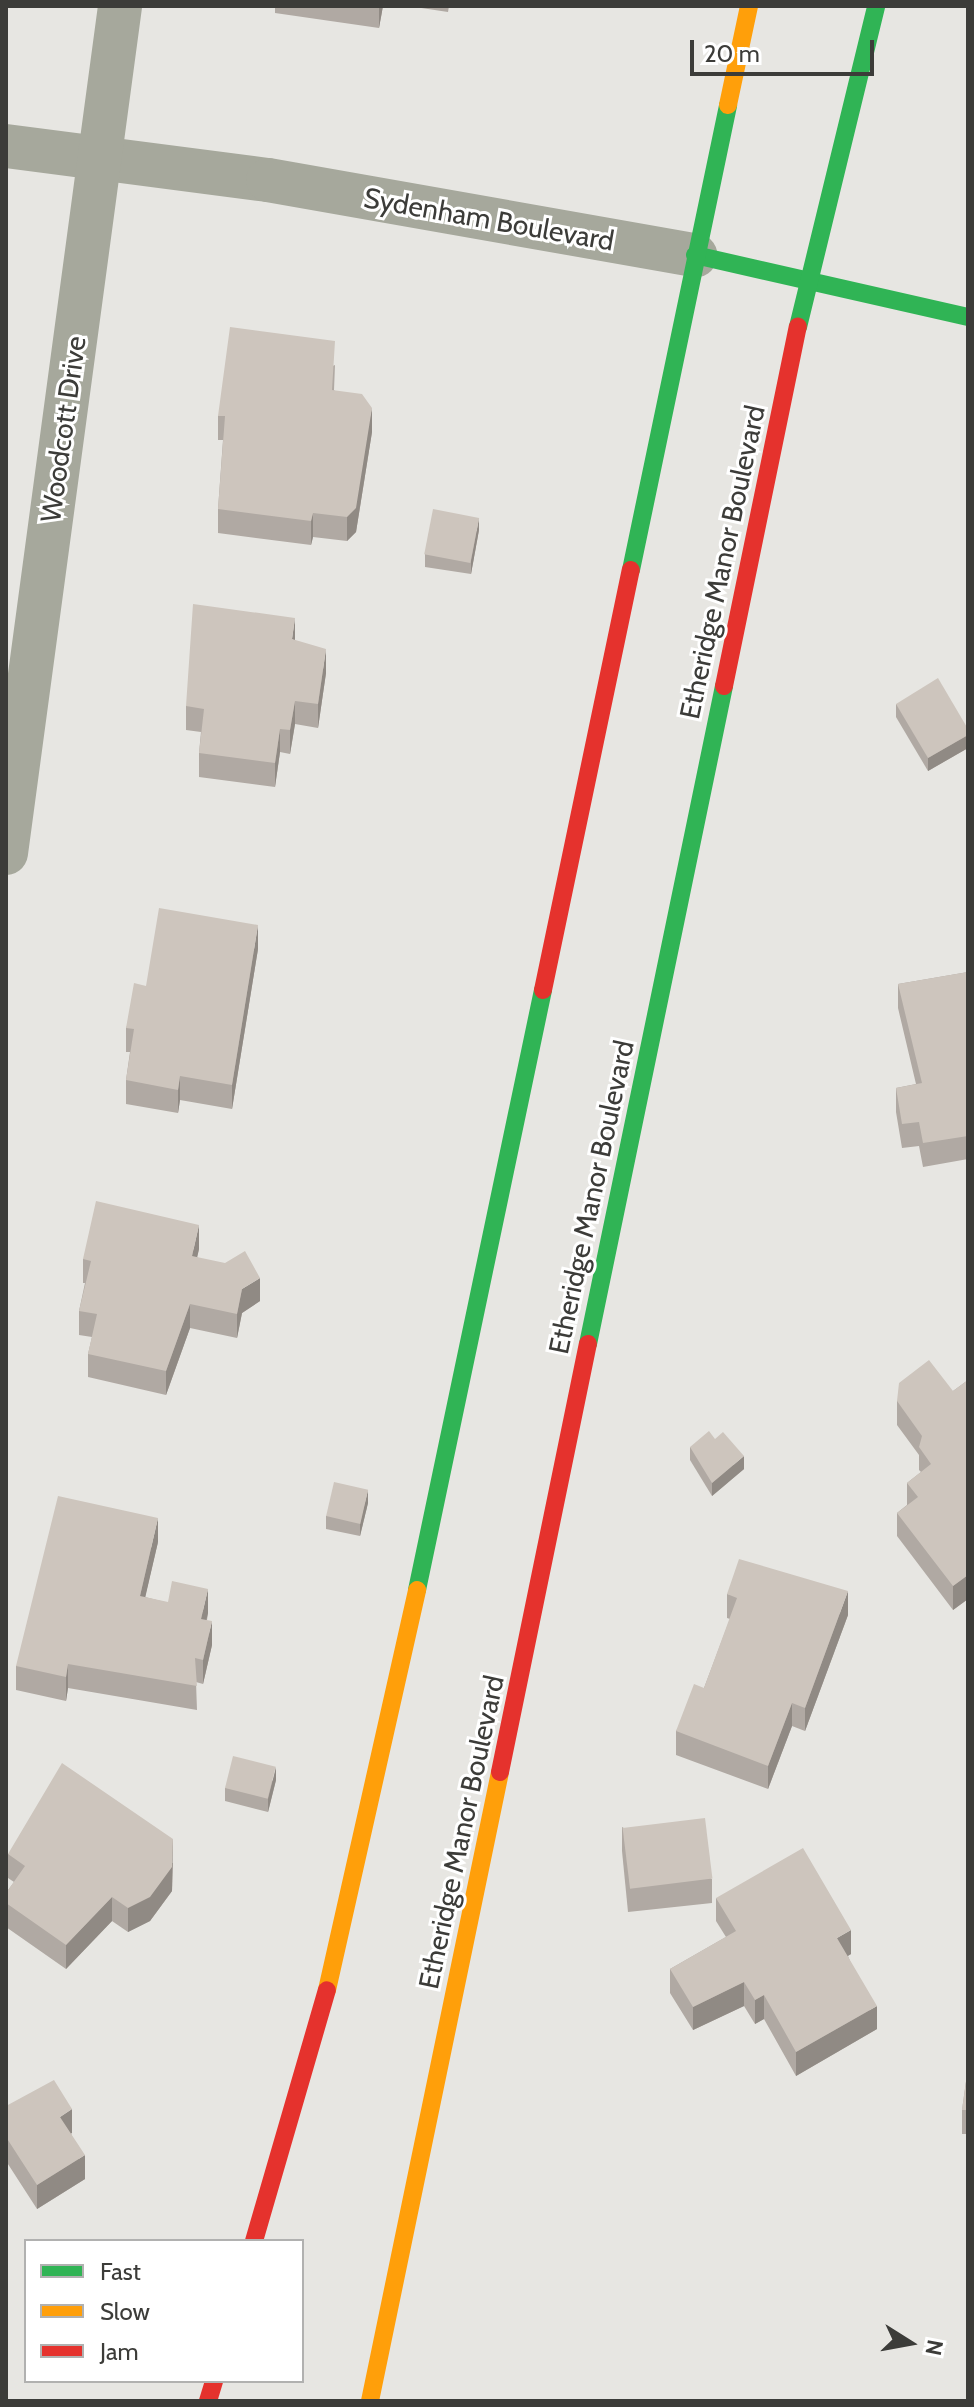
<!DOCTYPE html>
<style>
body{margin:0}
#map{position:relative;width:974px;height:2407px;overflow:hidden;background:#e7e6e2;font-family:Cabin,sans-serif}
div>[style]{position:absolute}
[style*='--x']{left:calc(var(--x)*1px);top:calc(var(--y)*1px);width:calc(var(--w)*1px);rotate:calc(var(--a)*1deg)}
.street>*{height:44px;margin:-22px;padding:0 22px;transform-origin:22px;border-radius:22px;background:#a6a89c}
.fast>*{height:18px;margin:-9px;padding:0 9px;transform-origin:9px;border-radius:9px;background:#30b455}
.slow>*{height:18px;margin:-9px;padding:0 9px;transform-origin:9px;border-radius:9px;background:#ff9f0a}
.jam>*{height:18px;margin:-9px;padding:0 9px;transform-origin:9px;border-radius:9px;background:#e5322d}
.wall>*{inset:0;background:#b0a9a3}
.shaded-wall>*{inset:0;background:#908a84}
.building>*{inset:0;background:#cdc5bd;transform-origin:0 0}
span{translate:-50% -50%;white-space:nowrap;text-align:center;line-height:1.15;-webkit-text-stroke:6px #fff;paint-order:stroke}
.street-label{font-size:28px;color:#3c3c39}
.frame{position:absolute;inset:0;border:8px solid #3c3c39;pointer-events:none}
.legend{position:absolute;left:24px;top:2239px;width:280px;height:144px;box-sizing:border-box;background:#fff;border:2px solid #b1b1b0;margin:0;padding:10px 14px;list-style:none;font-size:24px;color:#3c3c39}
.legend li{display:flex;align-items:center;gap:16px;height:40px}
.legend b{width:40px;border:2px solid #b1b1b0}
.north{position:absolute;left:870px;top:2303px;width:80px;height:80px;-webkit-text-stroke:6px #fff;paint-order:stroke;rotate:101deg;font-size:22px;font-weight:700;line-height:32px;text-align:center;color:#3c3c39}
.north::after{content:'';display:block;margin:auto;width:28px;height:36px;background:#3c3c39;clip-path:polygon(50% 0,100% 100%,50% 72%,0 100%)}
.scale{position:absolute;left:690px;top:40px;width:184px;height:36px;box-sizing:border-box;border:4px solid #3c3c39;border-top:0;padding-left:10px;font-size:24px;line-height:28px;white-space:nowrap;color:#3c3c39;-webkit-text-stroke:6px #fff;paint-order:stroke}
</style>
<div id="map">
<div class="street">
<div style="--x:6;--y:146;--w:264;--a:7.4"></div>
<div style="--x:268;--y:180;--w:434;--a:10"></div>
<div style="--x:6;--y:853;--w:855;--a:-82.33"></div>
</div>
<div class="fast">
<div style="--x:695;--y:255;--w:280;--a:12.8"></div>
<div style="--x:798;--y:327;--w:330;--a:-76.3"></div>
<div style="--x:631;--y:570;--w:475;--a:-78.2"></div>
<div style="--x:588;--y:1344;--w:672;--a:-78.32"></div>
<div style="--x:417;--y:1590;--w:613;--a:-78.14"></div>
</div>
<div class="slow">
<div style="--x:728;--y:105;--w:101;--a:-78"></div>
<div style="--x:327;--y:1990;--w:410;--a:-77.3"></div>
<div style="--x:370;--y:2401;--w:642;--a:-78.32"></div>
</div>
<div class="jam">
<div style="--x:724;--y:686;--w:367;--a:-78.4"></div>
<div style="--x:543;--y:990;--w:429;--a:-78.2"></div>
<div style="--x:500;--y:1772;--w:437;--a:-78.4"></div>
<div style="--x:254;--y:2241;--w:261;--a:-73.8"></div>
<div style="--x:208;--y:2401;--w:21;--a:-73"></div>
</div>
<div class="wall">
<div style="clip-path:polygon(275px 6px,383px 6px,379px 28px,275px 13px)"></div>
<div style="clip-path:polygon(408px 6px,449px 6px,448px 12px)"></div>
<div style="clip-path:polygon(335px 365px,334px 390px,372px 432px,356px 532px,347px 541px,313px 537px,311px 545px,218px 533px,218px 509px,223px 440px,218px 440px,218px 416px)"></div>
<div style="clip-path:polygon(479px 530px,471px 574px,425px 567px,425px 554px)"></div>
<div style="clip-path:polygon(295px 640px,326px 673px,318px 728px,295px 724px,290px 754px,280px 752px,275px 787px,199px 777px,199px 753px,201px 732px,186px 730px,186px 706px)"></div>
<div style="clip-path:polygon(896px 704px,968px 729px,968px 748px,928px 771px,896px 717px)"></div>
<div style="clip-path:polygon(258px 949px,232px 1109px,180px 1100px,178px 1113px,126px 1104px,126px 1080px,130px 1052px,126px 1052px,126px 1028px,146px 986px)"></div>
<div style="clip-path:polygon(968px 972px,968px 1159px,923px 1167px,919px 1146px,902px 1148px,896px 1112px,896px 1088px,916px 1084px,898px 1008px,898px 984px)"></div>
<div style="clip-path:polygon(199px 1249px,197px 1257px,260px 1301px,242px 1313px,237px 1338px,190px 1328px,166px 1395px,88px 1377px,88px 1354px,92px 1337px,79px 1335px,79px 1311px,85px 1283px,83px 1283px,83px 1259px)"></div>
<div style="clip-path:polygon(968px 1380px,968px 1599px,953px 1610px,897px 1536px,897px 1513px,907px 1505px,907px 1483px,921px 1472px,919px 1470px,919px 1455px,897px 1425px,897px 1401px,953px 1391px)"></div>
<div style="clip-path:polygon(690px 1447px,744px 1469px,712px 1496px,690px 1460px)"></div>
<div style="clip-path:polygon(368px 1503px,360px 1536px,326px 1529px,326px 1516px)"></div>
<div style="clip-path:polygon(158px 1542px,145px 1597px,208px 1613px,207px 1620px,212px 1645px,203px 1684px,196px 1682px,197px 1710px,68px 1688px,66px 1701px,16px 1690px,16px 1666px)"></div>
<div style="clip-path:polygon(727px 1594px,848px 1615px,805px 1731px,792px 1726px,768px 1789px,676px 1755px,676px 1731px,704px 1688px,730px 1619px,727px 1618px)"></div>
<div style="clip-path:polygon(276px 1780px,268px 1812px,225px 1801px,225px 1788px)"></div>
<div style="clip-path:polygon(622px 1827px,712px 1879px,712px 1903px,628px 1912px,622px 1851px)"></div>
<div style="clip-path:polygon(8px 1854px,173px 1863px,172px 1891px,150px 1921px,128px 1932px,112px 1921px,66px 1969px,6px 1927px,6px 1893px,14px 1882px,8px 1878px)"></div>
<div style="clip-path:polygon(716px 1898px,851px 1954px,848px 1956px,877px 2029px,796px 2076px,764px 2019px,755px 2024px,744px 2006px,693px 2030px,670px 1993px,670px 1969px,726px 1937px,716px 1921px)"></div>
<div style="clip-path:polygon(968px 2067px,968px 2134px,962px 2134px,962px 2110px)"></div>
<div style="clip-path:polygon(6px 2106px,72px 2133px,71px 2133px,85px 2179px,37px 2209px,6px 2161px)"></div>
<div style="clip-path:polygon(968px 2153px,968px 2185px,967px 2185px)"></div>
</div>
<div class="shaded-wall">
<div style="clip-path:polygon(379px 6px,383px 6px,379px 28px)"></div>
<div style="clip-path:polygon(372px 408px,372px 432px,356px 532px,347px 541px,347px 517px)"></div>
<div style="clip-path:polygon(313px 513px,313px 537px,311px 545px,311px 521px)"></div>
<div style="clip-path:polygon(479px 518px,479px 530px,471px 574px,471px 561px)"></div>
<div style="clip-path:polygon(295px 618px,295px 642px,292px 639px)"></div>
<div style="clip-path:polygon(326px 649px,326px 673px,318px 728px,318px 704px)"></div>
<div style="clip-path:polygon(295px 701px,295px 724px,290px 754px,290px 730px)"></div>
<div style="clip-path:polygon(280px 729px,280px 752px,275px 787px,275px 763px)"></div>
<div style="clip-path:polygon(968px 735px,968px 748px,928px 771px,928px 758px)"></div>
<div style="clip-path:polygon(258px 925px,258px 949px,232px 1109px,232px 1085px)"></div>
<div style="clip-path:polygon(180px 1076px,180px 1100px,178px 1113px,178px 1090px)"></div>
<div style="clip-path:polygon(199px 1225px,199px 1249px,192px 1280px,192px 1256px)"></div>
<div style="clip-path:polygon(260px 1278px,260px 1301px,242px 1313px,237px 1338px,237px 1314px,242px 1289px)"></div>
<div style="clip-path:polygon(190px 1304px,190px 1328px,166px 1395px,166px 1371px)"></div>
<div style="clip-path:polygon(744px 1456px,744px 1469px,712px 1496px,712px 1483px)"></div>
<div style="clip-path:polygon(368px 1490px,368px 1503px,360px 1536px,360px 1523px)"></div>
<div style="clip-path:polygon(158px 1518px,158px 1542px,140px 1620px,140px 1596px)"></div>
<div style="clip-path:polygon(968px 1575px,968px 1599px,953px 1610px,953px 1586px)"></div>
<div style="clip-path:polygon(208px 1589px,208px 1613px,201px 1642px,201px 1619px)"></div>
<div style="clip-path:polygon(848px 1591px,848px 1615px,805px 1731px,805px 1708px)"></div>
<div style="clip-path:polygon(212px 1621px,212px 1645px,203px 1684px,203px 1660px)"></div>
<div style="clip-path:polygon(68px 1664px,68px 1688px,66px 1701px,66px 1677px)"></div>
<div style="clip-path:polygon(792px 1703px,792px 1726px,768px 1789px,768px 1766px)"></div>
<div style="clip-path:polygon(276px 1767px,276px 1780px,268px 1812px,268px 1799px)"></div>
<div style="clip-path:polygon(173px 1839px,172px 1891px,150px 1921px,128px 1932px,128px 1908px)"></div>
<div style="clip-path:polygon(112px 1897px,112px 1921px,66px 1969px,66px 1945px)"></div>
<div style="clip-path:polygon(851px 1930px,851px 1954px,837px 1962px,837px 1938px)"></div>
<div style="clip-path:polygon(744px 1982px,744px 2006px,693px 2030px,693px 2007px)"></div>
<div style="clip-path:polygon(764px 1995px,764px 2019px,755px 2024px,755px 2000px)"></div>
<div style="clip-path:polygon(877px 2006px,877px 2029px,796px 2076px,796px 2052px)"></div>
<div style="clip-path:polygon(72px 2109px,72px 2133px,60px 2140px,60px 2117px)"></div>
<div style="clip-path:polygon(85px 2155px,85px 2179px,37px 2209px,37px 2185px)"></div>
</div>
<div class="building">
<div style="clip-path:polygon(230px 327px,335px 341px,332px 390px,362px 394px,372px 408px,356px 508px,347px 517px,313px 513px,311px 521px,218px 509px,225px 416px,218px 416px)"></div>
<div style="left:433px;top:509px;width:47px;height:46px;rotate:11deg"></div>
<div style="clip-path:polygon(193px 604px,295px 618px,292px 639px,326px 649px,318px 704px,295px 701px,290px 730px,280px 729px,275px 763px,199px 753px,204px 709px,186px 706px)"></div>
<div style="clip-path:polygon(938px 678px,968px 729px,968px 735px,928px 758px,896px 704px)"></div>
<div style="clip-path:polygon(159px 908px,258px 925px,232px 1085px,180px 1076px,178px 1090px,126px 1080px,134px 1029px,126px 1028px,134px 983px,146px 986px)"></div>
<div style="clip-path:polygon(968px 972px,968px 1136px,923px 1143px,919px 1122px,902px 1124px,896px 1088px,922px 1083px,898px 984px)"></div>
<div style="clip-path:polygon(96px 1201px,199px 1225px,192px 1256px,225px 1263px,245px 1251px,260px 1278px,242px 1289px,237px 1314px,190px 1304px,166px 1371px,88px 1354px,97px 1314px,79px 1311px,91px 1261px,83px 1259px)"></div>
<div style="clip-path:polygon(929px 1360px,953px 1391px,968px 1380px,968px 1575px,953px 1586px,897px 1513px,918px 1497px,907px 1483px,931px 1464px,919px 1447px,922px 1436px,897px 1401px,899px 1383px)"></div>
<div style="clip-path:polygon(709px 1431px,715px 1439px,723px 1432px,744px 1456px,712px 1483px,690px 1447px)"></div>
<div style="left:334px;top:1482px;width:35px;height:35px;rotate:13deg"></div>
<div style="clip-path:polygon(58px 1496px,158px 1518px,140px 1596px,168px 1602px,172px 1581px,208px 1589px,201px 1619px,212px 1621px,203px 1660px,195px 1658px,197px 1686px,68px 1664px,66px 1677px,16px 1666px)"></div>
<div style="clip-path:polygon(739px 1559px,848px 1591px,805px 1708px,792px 1703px,768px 1766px,676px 1731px,694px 1684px,704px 1688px,737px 1598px,727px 1594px)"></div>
<div style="left:233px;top:1756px;width:44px;height:33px;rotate:14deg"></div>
<div style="clip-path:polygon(62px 1763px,173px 1839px,172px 1867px,150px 1897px,128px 1908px,112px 1897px,66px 1945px,6px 1903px,6px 1893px,25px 1866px,8px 1854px)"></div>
<div style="left:705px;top:1818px;width:61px;height:83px;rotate:83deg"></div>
<div style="clip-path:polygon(803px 1848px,851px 1930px,837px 1938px,877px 2006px,796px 2052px,764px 1995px,755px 2000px,744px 1982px,693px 2007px,670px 1969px,736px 1931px,716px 1898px)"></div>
<div style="clip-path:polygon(968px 2067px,968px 2110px,962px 2110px)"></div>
<div style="clip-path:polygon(54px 2080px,72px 2109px,60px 2117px,85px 2155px,37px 2185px,6px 2137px,6px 2106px)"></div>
</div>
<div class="street-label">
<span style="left:489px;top:219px;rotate:10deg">Sydenham Boulevard</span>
<span style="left:63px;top:429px;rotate:-82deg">Woodcott Drive</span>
<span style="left:722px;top:562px;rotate:-78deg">Etheridge Manor Boulevard</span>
<span style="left:591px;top:1197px;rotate:-78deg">Etheridge Manor Boulevard</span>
<span style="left:461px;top:1832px;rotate:-78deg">Etheridge Manor Boulevard</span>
</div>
<div class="frame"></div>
<ul class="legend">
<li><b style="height:10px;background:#30b455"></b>Fast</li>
<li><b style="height:10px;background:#ff9f0a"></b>Slow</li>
<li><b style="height:10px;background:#e5322d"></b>Jam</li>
</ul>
<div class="north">N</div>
<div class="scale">20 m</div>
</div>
